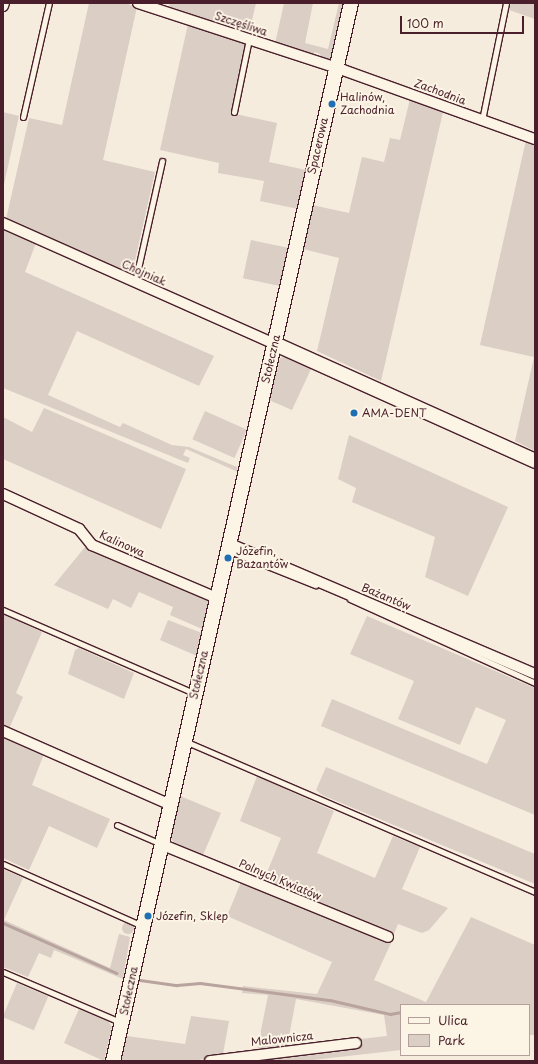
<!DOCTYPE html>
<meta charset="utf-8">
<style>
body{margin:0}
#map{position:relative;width:538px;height:1064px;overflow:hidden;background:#f5ecde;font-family:"Playpen Sans",sans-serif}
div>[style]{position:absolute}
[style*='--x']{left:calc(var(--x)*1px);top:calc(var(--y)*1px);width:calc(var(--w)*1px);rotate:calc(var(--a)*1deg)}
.green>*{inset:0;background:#dbcec4;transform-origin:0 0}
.round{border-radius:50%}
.stream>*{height:2.5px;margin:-1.25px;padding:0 1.25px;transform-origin:1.25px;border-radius:1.25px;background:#b8a39e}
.roads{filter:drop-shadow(1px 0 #4a1f2b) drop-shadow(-1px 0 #4a1f2b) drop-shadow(0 1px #4a1f2b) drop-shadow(0 -1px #4a1f2b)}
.lane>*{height:5px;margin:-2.5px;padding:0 2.5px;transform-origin:2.5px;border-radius:2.5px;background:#fcf5e5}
.street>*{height:10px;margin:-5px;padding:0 5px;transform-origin:5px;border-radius:5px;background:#fcf5e5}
.secondary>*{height:14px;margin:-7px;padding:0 7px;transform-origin:7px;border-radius:7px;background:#fcf5e5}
.dots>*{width:11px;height:11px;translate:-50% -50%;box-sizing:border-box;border:2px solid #fcf5e5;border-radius:50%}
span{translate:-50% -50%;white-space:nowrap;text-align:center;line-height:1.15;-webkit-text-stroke:4px #fcf5e5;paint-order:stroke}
.street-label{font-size:11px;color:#4a1f2b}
.poi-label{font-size:11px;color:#4a1f2b}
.left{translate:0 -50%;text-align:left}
.frame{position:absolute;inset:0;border:4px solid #4a1f2b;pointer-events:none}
.legend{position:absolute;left:400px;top:1004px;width:130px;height:52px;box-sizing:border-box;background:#fcf5e5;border:1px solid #b59f9b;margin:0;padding:5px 7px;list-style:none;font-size:12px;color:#4a1f2b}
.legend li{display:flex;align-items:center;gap:8px;height:20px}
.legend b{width:20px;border:1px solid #b59f9b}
.scale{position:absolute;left:400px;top:16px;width:124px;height:18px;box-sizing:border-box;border:2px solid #4a1f2b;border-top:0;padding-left:5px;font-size:12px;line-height:14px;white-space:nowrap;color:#4a1f2b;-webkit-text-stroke:3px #fcf5e5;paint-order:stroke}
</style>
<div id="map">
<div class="green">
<div style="clip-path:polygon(89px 3px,125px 3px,137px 7px,103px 160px,155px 172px,132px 274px,6px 219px,29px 118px,62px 125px)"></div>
<div style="clip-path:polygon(170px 3px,256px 3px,249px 34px,169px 7px)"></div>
<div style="clip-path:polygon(284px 3px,313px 3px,305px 43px,328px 49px,339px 3px,344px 3px,332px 58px,326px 61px,321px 59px,320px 54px,315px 52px,312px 56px,275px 44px)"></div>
<div style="clip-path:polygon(511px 3px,535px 3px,535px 19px,509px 10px)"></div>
<div style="clip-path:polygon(188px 24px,246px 44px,231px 113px,277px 123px,269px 162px,306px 170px,298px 209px,260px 201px,264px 181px,218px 173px,219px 163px,160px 150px)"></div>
<div style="clip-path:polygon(410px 99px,443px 112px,381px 381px,317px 351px,339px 258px,303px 249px,312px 205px,349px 213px,362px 157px,384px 162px,390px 138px,400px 140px)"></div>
<div style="clip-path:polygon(3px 112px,19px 116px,3px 189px)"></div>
<div style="clip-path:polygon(526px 140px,535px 143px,535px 451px,515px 441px,534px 357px,480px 345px)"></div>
<div style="clip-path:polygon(3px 228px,36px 243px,25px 272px,214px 356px,199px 386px,77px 331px,48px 395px,120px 427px,123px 423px,172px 445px,189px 447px,237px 467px,238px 472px,186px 449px,183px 455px,190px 458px,188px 463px,3px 388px)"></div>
<div style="left:251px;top:240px;width:39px;height:39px;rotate:12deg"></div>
<div style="clip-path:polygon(285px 357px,311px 369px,292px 410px,269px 400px,280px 358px)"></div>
<div style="clip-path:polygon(44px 408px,186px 469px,161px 529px,3px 459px,3px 417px,32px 432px)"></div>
<div style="left:205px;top:411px;width:46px;height:31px;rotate:24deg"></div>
<div style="clip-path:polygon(349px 435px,508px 507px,468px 596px,425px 577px,435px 537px,352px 502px,356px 488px,338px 479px)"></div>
<div style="clip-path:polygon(85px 547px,209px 601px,202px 629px,170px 615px,173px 607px,139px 592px,131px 608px,113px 599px,108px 609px,54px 585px)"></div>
<div style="clip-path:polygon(3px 614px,42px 632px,16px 693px,23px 697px,9px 729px,3px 726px)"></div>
<div style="clip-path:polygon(367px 616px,535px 688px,535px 815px,321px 726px,332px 699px,487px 764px,506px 720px,476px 707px,460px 745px,398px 719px,414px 681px,350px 654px)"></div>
<div style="clip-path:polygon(168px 620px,202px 633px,197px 656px,160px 640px)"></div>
<div style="clip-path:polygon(79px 648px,134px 673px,124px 699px,68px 674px,75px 650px)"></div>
<div style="clip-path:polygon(3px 735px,44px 754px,32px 785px,110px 819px,97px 848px,49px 826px,29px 870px,3px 858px)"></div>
<div style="clip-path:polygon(326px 767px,535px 854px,535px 884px,322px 795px,316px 790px)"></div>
<div style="clip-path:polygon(257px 776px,334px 811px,317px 853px,375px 878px,393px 836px,420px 847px,402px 889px,448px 908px,429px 930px,422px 933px,398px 924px,394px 934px,264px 880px,281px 838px,240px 821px)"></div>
<div style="clip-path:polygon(180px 796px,221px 813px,203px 855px,174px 843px,171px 838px)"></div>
<div style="clip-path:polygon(3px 869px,23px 878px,4px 920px,110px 968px,119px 934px,130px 937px,123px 979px,54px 950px,51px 958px,39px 953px,28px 977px,3px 967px)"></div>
<div style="clip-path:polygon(241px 882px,391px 943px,374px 980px,426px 1002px,471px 917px,535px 945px,535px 1035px,529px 1035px,529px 1005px,401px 1005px,401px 1050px,304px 1061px,229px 1061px,360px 1046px,360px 1039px,387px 1036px,384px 1015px,296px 999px,287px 1047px,257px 1051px,268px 995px,242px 993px,243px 986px,317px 994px,332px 962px,227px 916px)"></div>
<div class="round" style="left:122px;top:922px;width:12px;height:12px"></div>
<div style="left:17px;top:983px;width:34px;height:37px;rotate:23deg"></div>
<div style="clip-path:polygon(79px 1009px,108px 1021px,112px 1027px,104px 1061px,64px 1043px)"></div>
<div style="clip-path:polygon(191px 1016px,229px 1021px,223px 1054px,195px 1061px,121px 1061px,127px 1036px,185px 1044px)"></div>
</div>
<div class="stream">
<div style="--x:3;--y:923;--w:124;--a:23.7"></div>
<div style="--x:140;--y:980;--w:37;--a:8"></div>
<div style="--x:177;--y:985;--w:23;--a:-5"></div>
<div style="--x:200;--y:983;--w:131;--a:7.5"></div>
<div style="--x:330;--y:1000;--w:62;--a:13.1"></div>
<div style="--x:390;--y:1014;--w:11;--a:-10"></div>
</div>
<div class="roads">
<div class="lane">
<div style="--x:234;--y:112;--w:75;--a:-78.4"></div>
<div style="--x:23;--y:117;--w:117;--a:-77.2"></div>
<div style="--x:482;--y:120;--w:119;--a:-78.4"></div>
<div style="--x:135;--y:282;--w:124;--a:-77.4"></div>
<div style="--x:230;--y:551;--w:92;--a:21.8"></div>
<div style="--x:350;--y:599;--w:203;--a:24.4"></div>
<div style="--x:3;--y:610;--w:208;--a:23.5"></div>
<div style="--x:187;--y:742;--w:379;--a:23.3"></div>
<div style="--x:117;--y:825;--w:48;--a:23.4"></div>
<div style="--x:3;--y:864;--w:152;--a:24"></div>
<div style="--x:3;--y:972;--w:127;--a:23.1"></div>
</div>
<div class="street">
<div style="--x:138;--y:3;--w:216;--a:18.1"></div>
<div style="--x:343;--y:70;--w:204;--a:19.8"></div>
<div style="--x:3;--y:6;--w:3;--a:-72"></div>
<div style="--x:3;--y:223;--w:298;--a:24"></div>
<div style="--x:3;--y:494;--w:84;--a:24.7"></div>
<div style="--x:79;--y:529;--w:21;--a:51"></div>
<div style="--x:92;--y:545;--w:136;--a:23"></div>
<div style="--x:228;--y:543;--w:334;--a:23.1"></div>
<div style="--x:3;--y:731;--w:184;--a:23.8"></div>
<div style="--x:163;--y:845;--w:243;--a:22.2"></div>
<div style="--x:210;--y:1061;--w:147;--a:-7"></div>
</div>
<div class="secondary">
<div style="--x:275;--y:344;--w:285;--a:24.2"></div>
<div style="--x:113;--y:1061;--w:1084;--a:-77.32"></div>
</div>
</div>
<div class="dots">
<div style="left:332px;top:104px;background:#1f6fb2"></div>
<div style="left:354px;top:413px;background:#1f6fb2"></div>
<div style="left:228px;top:558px;background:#1f6fb2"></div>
<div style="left:148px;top:916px;background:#1f6fb2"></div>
</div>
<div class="street-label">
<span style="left:241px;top:24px;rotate:18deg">Szczęśliwa</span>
<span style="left:440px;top:92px;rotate:20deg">Zachodnia</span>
<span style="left:318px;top:146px;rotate:-77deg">Spacerowa</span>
<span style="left:144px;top:273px;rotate:24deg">Chojniak</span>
<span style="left:271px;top:359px;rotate:-77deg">Stołeczna</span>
<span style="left:122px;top:544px;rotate:24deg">Kalinowa</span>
<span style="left:386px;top:597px;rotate:23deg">Bażantów</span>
<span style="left:199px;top:675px;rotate:-77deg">Stołeczna</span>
<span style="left:280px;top:880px;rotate:23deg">Polnych Kwiatów</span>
<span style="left:129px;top:991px;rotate:-78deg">Stołeczna</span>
<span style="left:282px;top:1039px;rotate:-6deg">Malownicza</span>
</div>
<div class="poi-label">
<span class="left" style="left:340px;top:104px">Halinów,<br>Zachodnia</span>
<span class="left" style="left:362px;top:413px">AMA-DENT</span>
<span class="left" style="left:236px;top:558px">Józefin,<br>Bażantów</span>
<span class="left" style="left:156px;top:916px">Józefin, Sklep</span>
</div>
<div class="frame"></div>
<ul class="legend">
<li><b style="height:5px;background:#fcf5e5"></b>Ulica</li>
<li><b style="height:11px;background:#dbcec4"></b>Park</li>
</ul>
<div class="scale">100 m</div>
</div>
